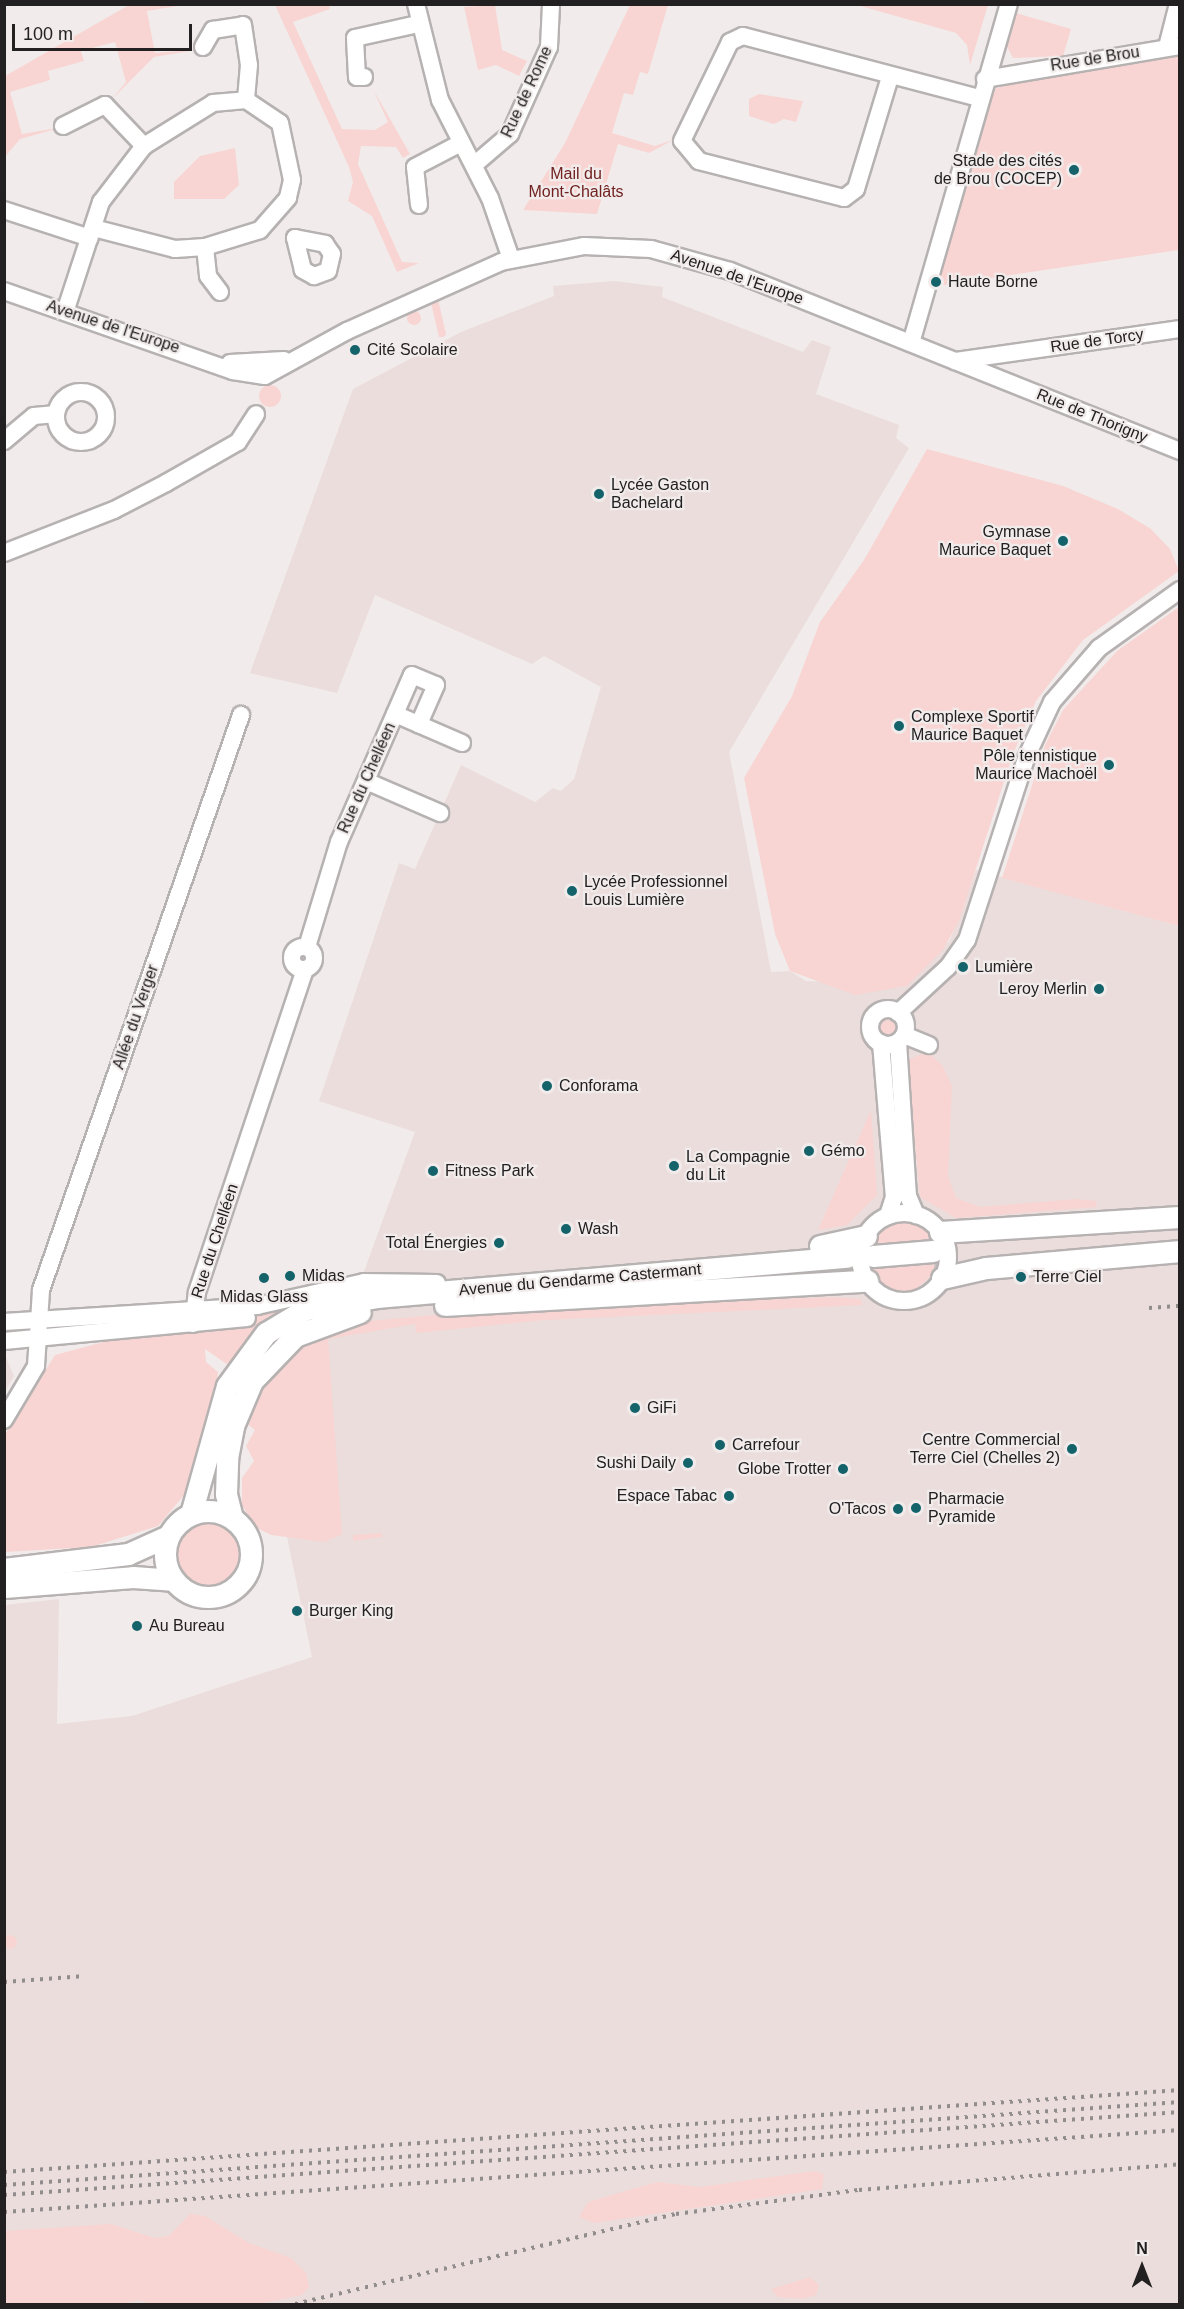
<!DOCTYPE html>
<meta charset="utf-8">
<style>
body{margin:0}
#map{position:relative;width:1184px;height:2309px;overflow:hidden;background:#f1eceb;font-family:Arial,sans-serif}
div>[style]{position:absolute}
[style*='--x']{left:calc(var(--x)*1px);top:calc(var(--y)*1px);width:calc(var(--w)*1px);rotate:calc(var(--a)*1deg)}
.built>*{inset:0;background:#ebdddc}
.green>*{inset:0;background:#f8d5d2}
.round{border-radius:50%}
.major-tunnel>*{height:21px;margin-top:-10.5px;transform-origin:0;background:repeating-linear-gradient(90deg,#c8c3c2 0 21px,transparent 0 31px)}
.roads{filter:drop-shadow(2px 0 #b7b2b2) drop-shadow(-2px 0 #b7b2b2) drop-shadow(0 2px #b7b2b2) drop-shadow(0 -2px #b7b2b2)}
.minor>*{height:16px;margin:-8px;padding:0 8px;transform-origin:8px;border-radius:8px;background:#fff}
.minor>.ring{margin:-8px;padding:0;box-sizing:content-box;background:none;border:16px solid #fff;border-radius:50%}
.major>*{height:21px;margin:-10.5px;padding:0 10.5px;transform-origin:10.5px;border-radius:10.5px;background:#fff}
.major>.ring{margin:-10.5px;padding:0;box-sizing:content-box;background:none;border:21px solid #fff;border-radius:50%}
.rail>*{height:4px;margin-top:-2px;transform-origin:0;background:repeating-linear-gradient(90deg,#918d8d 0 3px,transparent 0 9px)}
.dots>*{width:16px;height:16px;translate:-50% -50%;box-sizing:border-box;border:3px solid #f1eceb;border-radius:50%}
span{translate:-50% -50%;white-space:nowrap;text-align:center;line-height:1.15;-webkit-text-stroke:4.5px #f1eceb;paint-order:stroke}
.street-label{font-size:16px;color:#222020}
.poi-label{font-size:16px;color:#222020}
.right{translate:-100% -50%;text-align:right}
.left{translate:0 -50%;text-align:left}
.park-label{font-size:16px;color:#712220}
.frame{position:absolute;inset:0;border:6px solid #222020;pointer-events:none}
.north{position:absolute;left:1112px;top:2237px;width:60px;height:60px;-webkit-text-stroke:4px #f1eceb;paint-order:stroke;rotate:0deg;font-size:16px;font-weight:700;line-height:24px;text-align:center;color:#222020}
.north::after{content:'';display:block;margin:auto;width:21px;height:27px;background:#222020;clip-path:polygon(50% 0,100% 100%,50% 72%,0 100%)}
.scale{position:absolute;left:12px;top:24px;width:180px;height:27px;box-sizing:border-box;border:3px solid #222020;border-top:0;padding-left:8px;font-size:18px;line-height:21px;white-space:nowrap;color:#222020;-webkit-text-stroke:4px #f1eceb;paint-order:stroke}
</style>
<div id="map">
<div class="built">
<div style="clip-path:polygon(614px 281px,663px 287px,662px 297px,803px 352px,812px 340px,831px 347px,816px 394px,899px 425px,896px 438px,909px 448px,729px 752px,771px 972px,790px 971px,806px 981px,907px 985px,950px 940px,976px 870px,1179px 926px,1179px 2304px,5px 2304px,5px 1605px,59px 1599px,57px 1724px,132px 1716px,312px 1657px,266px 1436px,283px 1351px,368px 1315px,363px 1274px,415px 1132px,319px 1101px,399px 863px,415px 869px,461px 765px,535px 802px,553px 788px,561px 791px,574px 779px,601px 687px,544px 656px,532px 664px,375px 595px,337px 693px,250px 673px,353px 389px,461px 332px,554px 296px,553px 286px)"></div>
<div style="clip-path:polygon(5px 1355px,14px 1376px,5px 1391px,4px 1356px)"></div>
</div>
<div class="green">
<div style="clip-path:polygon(129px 5px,183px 5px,147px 11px,155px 53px,202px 49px,154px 57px,112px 99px,126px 82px,115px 42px,81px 51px,84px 61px,48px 71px,50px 80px,10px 92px,22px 134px,63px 127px,20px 139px,5px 157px,5px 76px)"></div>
<div style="clip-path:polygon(275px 5px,329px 5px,330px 9px,293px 22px,342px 129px,375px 130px,388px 122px,373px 89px,410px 154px,403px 158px,396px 147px,361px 146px,358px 164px,402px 262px,419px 263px,397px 272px,372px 216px,348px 201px,353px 182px,349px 167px)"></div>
<div style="clip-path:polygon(495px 5px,502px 50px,527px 61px,519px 76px,496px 65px,478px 70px,464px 7px)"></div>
<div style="clip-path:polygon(630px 5px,668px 5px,648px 74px,640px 72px,633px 95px,624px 93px,612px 133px,655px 146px,673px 140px,649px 153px,618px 144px,597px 214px,523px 210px,565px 143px)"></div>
<div style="clip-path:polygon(857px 5px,987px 4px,988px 5px,970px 65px,967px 45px,956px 33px)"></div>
<div style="clip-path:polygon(1016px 13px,1071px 29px,1063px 56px,1013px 58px,1005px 43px)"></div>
<div style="clip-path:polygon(1179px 55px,1179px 250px,937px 286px,990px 90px,1052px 73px)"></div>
<div style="clip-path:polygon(759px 94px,803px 101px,796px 122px,784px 119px,774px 124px,749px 116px,749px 99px)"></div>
<div style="clip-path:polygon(235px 148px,239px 185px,224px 199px,174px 199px,174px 182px,200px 156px)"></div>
<div style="clip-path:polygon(438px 299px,446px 334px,444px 337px,439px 337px,431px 303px)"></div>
<div class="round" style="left:407px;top:311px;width:14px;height:14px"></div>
<div class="round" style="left:259px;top:385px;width:22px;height:22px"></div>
<div style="clip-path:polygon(927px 449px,1063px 486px,1118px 509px,1151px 529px,1170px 549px,1179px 571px,1083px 640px,1036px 701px,1013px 754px,959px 921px,943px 950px,907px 986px,855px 995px,790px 971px,775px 934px,744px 778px,792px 696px,820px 622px,864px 560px)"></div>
<div style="clip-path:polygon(1179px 607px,1179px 926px,1002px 878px,1045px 745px,1063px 710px,1117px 651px)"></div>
<div class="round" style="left:880px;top:1020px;width:16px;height:16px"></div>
<div style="clip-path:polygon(927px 1052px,942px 1065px,952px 1086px,948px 1176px,956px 1198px,980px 1207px,1076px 1199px,1096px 1201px,1097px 1207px,956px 1218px,920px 1197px,908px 1060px)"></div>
<div style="clip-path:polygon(871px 1110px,877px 1195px,847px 1225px,818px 1230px)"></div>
<div style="clip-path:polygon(evenodd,895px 1222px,919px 1224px,936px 1241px,937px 1271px,912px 1292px,885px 1288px,867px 1264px,875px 1235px,895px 1222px,933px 1246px,934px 1264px,874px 1268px,873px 1251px,933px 1246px)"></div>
<div style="clip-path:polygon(335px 1293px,231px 1367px,205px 1349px,206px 1362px,218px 1372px,215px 1390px,185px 1494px,158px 1526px,91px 1547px,5px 1552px,4px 1436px,55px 1355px,111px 1340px,245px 1327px,254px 1310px)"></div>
<div style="clip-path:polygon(834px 1297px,861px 1299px,862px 1305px,545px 1320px,416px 1333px,415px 1324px,328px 1339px,342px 1534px,325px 1542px,271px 1535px,255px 1527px,242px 1505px,242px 1478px,254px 1461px,246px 1446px,255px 1430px,246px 1423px,257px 1385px,292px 1350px,358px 1322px,502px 1309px)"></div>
<div class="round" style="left:173px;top:1520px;width:70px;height:70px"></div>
<div style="clip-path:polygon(382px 1533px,382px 1537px,353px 1541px,353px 1535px)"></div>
<div class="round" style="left:3px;top:1935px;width:14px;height:14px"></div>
<div style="clip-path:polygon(815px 2171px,824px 2174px,822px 2189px,594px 2223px,579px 2217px,588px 2202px,657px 2182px,700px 2187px)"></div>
<div style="clip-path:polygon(190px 2214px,205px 2216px,249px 2243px,291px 2258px,306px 2273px,309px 2287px,302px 2295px,259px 2304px,152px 2304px,139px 2300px,121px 2304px,5px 2304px,5px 2231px,111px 2224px,155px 2238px,169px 2236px)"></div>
<div style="clip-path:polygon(810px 2277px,819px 2285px,816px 2295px,803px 2299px,778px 2297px,771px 2289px)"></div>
</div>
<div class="major-tunnel">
<div style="--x:934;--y:1259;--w:26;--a:-2"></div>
<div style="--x:847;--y:1266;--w:27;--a:-4"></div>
</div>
<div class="roads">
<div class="minor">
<div style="--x:416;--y:4;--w:99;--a:76"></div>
<div style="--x:440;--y:100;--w:110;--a:63"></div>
<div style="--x:490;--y:198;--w:65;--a:71"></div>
<div style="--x:203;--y:47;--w:20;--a:-60"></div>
<div style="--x:213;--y:30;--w:30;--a:-9"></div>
<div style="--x:243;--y:25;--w:40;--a:81.5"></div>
<div style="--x:249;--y:65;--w:35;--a:95"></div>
<div style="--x:1167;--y:47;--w:44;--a:-75.7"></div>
<div style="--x:364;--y:77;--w:7;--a:180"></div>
<div style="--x:357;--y:77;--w:39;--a:-93"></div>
<div style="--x:355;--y:38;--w:65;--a:-12.5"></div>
<div style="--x:890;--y:77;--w:117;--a:106.9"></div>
<div style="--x:856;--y:189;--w:15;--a:143"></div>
<div style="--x:844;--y:198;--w:150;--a:-165.7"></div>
<div style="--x:699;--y:161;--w:26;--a:-130"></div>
<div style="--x:682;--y:141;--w:110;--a:-64.1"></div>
<div style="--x:730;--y:42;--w:14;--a:-25"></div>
<div style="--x:743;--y:36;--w:245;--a:14.7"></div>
<div style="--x:985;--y:79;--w:198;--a:-9.6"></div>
<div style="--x:63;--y:126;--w:47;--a:-26.6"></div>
<div style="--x:105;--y:105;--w:57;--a:46.4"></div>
<div style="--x:474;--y:165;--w:48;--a:-40.7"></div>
<div style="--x:510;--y:134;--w:95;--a:-65.9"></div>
<div style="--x:549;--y:47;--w:43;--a:-87.3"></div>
<div style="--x:419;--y:205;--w:38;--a:-96"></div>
<div style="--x:415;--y:167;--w:52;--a:-27.6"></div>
<div style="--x:4;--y:210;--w:90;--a:18"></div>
<div style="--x:295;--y:238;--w:31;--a:11"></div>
<div style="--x:325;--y:244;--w:12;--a:55"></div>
<div style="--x:332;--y:254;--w:17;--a:103"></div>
<div style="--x:328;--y:271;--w:15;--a:160"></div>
<div style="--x:314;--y:276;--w:13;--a:-151"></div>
<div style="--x:303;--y:270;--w:33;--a:-104"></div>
<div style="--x:205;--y:247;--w:29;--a:84"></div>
<div style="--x:208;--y:276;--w:20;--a:53"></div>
<div style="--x:4;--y:291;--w:243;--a:19.3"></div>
<div style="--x:233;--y:371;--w:32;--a:9"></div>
<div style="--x:265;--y:376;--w:94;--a:-28.8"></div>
<div style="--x:347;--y:331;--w:169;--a:-24.1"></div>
<div style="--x:501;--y:262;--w:85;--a:-10.9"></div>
<div style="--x:584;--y:246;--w:67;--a:2.6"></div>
<div style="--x:651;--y:249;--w:82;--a:15.6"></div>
<div style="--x:730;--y:271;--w:485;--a:21.8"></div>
<div style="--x:65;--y:312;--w:116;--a:-71.9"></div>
<div style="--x:101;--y:202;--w:71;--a:-52.5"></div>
<div style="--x:144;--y:146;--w:81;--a:-31.9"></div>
<div style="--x:213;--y:103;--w:33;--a:-5"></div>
<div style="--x:246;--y:100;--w:41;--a:34.1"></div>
<div style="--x:280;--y:123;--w:58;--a:78.1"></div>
<div style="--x:292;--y:180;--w:18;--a:103"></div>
<div style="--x:288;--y:198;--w:43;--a:131.2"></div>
<div style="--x:260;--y:230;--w:58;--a:162.8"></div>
<div style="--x:205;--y:247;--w:30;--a:176"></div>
<div style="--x:175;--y:249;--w:85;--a:-165.6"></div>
<div style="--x:911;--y:343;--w:353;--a:-73.9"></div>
<div style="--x:955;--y:361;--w:227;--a:-8.1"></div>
<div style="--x:230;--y:363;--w:54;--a:-3.2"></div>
<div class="ring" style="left:56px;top:392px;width:34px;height:34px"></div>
<div style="--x:4;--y:441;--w:39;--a:-40"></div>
<div style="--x:34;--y:416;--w:22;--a:-5"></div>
<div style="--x:4;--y:553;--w:118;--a:-21.4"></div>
<div style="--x:114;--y:510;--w:59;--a:-27.4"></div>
<div style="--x:166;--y:483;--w:83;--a:-29.7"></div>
<div style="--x:238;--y:442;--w:33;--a:-57"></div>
<div style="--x:395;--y:714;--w:73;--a:23.4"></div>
<div style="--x:366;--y:781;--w:81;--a:23.4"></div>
<div class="ring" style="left:292px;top:947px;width:6px;height:6px"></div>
<div style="--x:307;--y:947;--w:110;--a:-73.1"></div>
<div style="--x:339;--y:842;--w:182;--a:-66.4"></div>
<div style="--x:412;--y:675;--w:26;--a:23"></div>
<div style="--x:436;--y:685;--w:43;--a:113.6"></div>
<div class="ring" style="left:870px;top:1009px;width:20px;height:20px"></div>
<div style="--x:898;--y:1013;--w:68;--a:-42.6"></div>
<div style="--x:948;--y:967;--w:33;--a:-55"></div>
<div style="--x:967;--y:940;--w:191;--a:-72"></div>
<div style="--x:1026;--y:758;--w:62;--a:-65.1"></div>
<div style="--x:1052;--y:702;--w:72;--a:-49"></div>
<div style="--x:1099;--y:648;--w:100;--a:-35.6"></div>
<div style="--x:904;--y:1035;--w:27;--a:22"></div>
<div style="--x:898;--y:1042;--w:154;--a:86.3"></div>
<div style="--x:908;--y:1196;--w:21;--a:67"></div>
<div style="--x:881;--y:1043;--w:155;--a:85.2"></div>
<div style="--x:894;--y:1197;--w:20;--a:108"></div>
<div class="ring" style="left:860px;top:1213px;width:72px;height:72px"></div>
<div style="--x:4;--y:1322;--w:254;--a:-3.6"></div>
<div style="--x:257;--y:1306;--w:110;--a:-12.6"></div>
<div style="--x:364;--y:1282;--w:73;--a:0.8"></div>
<div style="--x:193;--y:1324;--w:32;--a:-83"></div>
<div style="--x:197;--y:1292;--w:340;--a:-71.5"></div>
<div style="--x:4;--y:1341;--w:244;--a:-5.4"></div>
<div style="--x:4;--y:1420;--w:63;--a:-59.3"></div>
<div style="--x:36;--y:1366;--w:76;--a:-86.2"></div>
<div style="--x:41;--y:1290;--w:609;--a:-70.82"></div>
</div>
<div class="major">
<div style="--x:940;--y:1232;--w:240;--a:-3.6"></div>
<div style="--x:820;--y:1246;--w:47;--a:-12.3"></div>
<div style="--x:873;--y:1256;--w:60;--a:-4.8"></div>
<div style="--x:942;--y:1278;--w:45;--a:-12.8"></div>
<div style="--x:986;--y:1268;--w:195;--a:-5"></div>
<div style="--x:445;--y:1305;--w:423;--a:-3.3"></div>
<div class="ring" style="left:165px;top:1511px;width:65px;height:65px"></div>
<div style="--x:191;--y:1514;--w:133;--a:-74.3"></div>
<div style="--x:227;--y:1386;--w:66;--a:-53.7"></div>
<div style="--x:266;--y:1333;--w:47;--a:-31"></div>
<div style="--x:306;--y:1309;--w:73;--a:-9.5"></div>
<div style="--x:378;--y:1297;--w:471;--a:-4.9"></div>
<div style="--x:232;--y:1518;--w:25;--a:-104"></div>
<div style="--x:226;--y:1494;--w:36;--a:-88"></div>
<div style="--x:227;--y:1458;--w:33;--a:-79"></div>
<div style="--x:233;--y:1426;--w:49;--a:-67.1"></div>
<div style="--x:252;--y:1381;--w:62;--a:-46.3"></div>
<div style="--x:295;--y:1336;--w:69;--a:-20.3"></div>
<div style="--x:4;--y:1569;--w:125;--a:-6.9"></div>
<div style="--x:128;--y:1554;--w:44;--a:-24.2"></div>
<div style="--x:4;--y:1587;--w:129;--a:-4.4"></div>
<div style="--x:133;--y:1577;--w:39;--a:4"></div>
</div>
</div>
<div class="rail">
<div style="--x:1149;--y:1308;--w:31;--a:-4"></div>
<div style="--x:4;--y:1982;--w:81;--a:-4.2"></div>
<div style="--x:4;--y:2172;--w:1179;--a:-3.99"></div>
<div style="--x:4;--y:2185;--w:1179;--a:-4.04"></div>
<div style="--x:4;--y:2195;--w:1179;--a:-4.04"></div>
<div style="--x:4;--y:2212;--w:1179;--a:-3.99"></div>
<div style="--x:295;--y:2304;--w:391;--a:-13.3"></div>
<div style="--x:676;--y:2214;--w:185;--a:-7.5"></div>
<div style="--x:859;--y:2190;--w:322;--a:-4.6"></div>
</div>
<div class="dots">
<div style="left:1074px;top:170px;background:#14626a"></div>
<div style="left:936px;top:282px;background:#14626a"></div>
<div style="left:355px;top:350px;background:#14626a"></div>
<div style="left:599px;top:494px;background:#14626a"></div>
<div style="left:1063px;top:541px;background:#14626a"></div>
<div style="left:899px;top:726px;background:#14626a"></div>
<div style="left:1109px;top:765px;background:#14626a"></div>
<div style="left:572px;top:891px;background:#14626a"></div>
<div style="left:963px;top:967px;background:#14626a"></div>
<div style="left:1099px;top:989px;background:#14626a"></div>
<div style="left:547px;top:1086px;background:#14626a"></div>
<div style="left:809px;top:1151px;background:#14626a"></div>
<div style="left:674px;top:1166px;background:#14626a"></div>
<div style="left:433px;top:1171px;background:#14626a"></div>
<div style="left:566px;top:1229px;background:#14626a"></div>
<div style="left:499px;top:1243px;background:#14626a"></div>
<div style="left:290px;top:1276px;background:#14626a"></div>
<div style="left:1021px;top:1277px;background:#14626a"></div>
<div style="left:264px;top:1278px;background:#14626a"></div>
<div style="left:635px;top:1408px;background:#14626a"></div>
<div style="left:720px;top:1445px;background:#14626a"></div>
<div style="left:1072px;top:1449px;background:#14626a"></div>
<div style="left:688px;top:1463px;background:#14626a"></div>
<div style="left:843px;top:1469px;background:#14626a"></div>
<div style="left:729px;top:1496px;background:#14626a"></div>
<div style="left:916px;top:1508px;background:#14626a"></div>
<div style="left:898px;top:1509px;background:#14626a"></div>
<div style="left:297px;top:1611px;background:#14626a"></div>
<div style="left:137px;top:1626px;background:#14626a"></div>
</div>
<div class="street-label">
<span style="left:1095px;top:59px;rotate:-9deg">Rue de Brou</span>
<span style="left:527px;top:92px;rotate:-65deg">Rue de Rome</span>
<span style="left:737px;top:277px;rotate:19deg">Avenue de l'Europe</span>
<span style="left:113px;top:327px;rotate:18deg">Avenue de l'Europe</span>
<span style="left:1097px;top:341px;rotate:-8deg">Rue de Torcy</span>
<span style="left:1092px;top:416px;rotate:22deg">Rue de Thorigny</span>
<span style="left:367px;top:778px;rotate:-66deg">Rue du Chelléen</span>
<span style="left:136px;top:1017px;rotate:-71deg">Allée du Verger</span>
<span style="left:215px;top:1241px;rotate:-72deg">Rue du Chelléen</span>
<span style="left:580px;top:1280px;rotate:-5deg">Avenue du Gendarme Castermant</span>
</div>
<div class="poi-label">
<span class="right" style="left:1062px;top:170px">Stade des cités<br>de Brou (COCEP)</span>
<span class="left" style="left:948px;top:282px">Haute Borne</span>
<span class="left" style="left:367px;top:350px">Cité Scolaire</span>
<span class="left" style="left:611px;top:494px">Lycée Gaston<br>Bachelard</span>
<span class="right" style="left:1051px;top:541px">Gymnase<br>Maurice Baquet</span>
<span class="left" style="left:911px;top:726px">Complexe Sportif<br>Maurice Baquet</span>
<span class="right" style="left:1097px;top:765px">Pôle tennistique<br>Maurice Machoël</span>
<span class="left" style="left:584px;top:891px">Lycée Professionnel<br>Louis Lumière</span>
<span class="left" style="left:975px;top:967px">Lumière</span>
<span class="right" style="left:1087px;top:989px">Leroy Merlin</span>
<span class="left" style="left:559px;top:1086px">Conforama</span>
<span class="left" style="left:821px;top:1151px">Gémo</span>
<span class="left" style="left:686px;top:1166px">La Compagnie<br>du Lit</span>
<span class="left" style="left:445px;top:1171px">Fitness Park</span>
<span class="left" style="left:578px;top:1229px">Wash</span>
<span class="right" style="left:487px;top:1243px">Total Énergies</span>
<span class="left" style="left:302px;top:1276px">Midas</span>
<span class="left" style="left:1033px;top:1277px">Terre Ciel</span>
<span style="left:264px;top:1297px">Midas Glass</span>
<span class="left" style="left:647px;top:1408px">GiFi</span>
<span class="right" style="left:1060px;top:1449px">Centre Commercial<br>Terre Ciel (Chelles 2)</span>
<span class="left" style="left:732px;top:1445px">Carrefour</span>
<span class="right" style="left:676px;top:1463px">Sushi Daily</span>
<span class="right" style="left:831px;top:1469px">Globe Trotter</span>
<span class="right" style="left:717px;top:1496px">Espace Tabac</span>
<span class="left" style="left:928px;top:1508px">Pharmacie<br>Pyramide</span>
<span class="right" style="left:886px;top:1509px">O'Tacos</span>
<span class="left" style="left:309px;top:1611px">Burger King</span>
<span class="left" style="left:149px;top:1626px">Au Bureau</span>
</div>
<div class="park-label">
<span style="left:576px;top:183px">Mail du<br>Mont-Chalâts</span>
</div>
<div class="frame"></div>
<div class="north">N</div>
<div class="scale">100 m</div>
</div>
